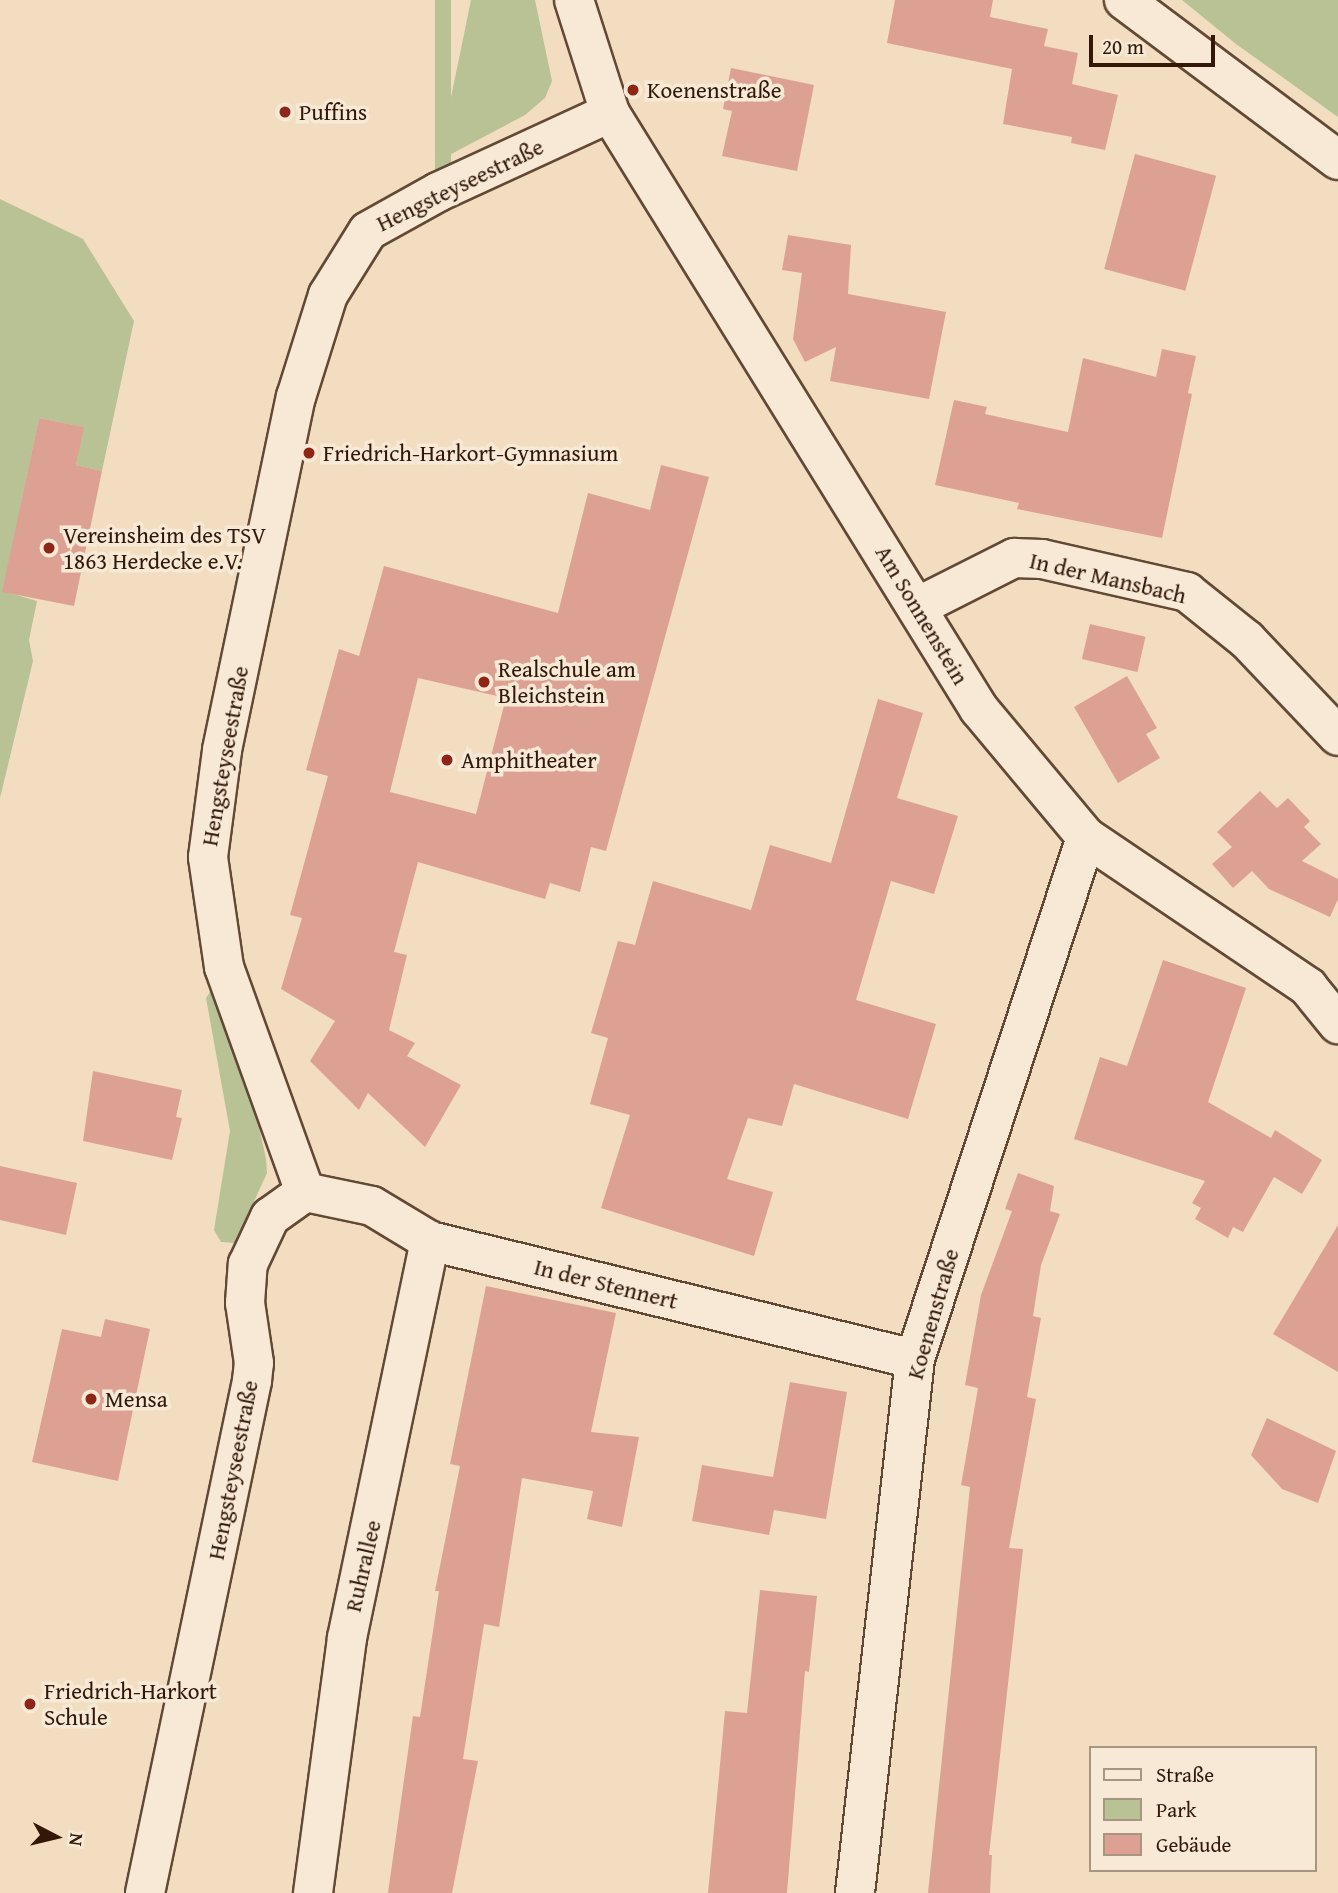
<!DOCTYPE html>
<meta charset="utf-8">
<style>
body{margin:0}
#map{position:relative;width:1338px;height:1893px;overflow:hidden;background:#f2ddc0;font-family:"Gentium Book Plus",serif}
div>[style]{position:absolute}
[style*='--x']{left:calc(var(--x)*1px);top:calc(var(--y)*1px);width:calc(var(--w)*1px);rotate:calc(var(--a)*1deg)}
.green>*{inset:0;background:#b8c294;transform-origin:0 0}
.building>*{inset:0;background:#dda193;transform-origin:0 0}
.roads{filter:drop-shadow(2px 0 #634935) drop-shadow(-2px 0 #634935) drop-shadow(0 2px #634935) drop-shadow(0 -2px #634935)}
.minor>*{height:38px;margin:-19px;padding:0 19px;transform-origin:19px;border-radius:19px;background:#f7e9d6}
.dots>*{width:19px;height:19px;translate:-50% -50%;box-sizing:border-box;border:4px solid #f7e9d6;border-radius:50%}
span{translate:-50% -50%;white-space:nowrap;text-align:center;line-height:1.15;-webkit-text-stroke:7px #f7e9d6;paint-order:stroke}
.poi-label{font-size:23px;color:#331807}
.left{translate:0 -50%;text-align:left}
.street-label{font-size:23px;color:#331807}
.legend{position:absolute;left:1089px;top:1746px;width:228px;height:126px;box-sizing:border-box;background:#f7e9d6;border:2px solid #a99583;margin:0;padding:9px 12px;list-style:none;font-size:21px;color:#331807}
.legend li{display:flex;align-items:center;gap:14px;height:35px}
.legend b{width:35px;border:2px solid #a99583}
.north{position:absolute;left:21px;top:1802px;width:70px;height:70px;-webkit-text-stroke:5px #f7e9d6;paint-order:stroke;rotate:97deg;font-size:19px;font-weight:700;line-height:28px;text-align:center;color:#331807}
.north::after{content:'';display:block;margin:auto;width:24px;height:32px;background:#331807;clip-path:polygon(50% 0,100% 100%,50% 72%,0 100%)}
.scale{position:absolute;left:1089px;top:35px;width:126px;height:32px;box-sizing:border-box;border:4px solid #331807;border-top:0;padding-left:9px;font-size:21px;line-height:24px;white-space:nowrap;color:#331807;-webkit-text-stroke:5px #f7e9d6;paint-order:stroke}
</style>
<div id="map">
<div class="green">
<div style="left:435px;top:0;width:16px;height:185px"></div>
<div style="clip-path:polygon(471px 0,535px 0,552px 81px,545px 98px,525px 115px,438px 161px)"></div>
<div style="clip-path:polygon(1182px 0,1338px 0,1338px 117px,1236px 44px)"></div>
<div style="clip-path:polygon(0 199px,83px 239px,134px 321px,102px 471px,76px 465px,83px 427px,39px 418px,3px 591px,37px 601px,29px 640px,33px 661px,0 798px)"></div>
<div style="clip-path:polygon(210px 992px,214px 992px,254px 1104px,266px 1159px,267px 1173px,235px 1243px,221px 1242px,214px 1230px,230px 1131px,206px 998px)"></div>
</div>
<div class="building">
<div style="clip-path:polygon(895px 0,993px 0,990px 17px,1048px 29px,1044px 46px,1078px 53px,1072px 84px,1118px 95px,1105px 150px,1071px 143px,1072px 137px,1003px 124px,1012px 69px,887px 43px)"></div>
<div style="clip-path:polygon(731px 68px,814px 85px,797px 171px,722px 156px,732px 111px,723px 109px)"></div>
<div style="left:1135px;top:154px;width:84px;height:119px;rotate:15deg"></div>
<div style="clip-path:polygon(788px 235px,851px 245px,848px 294px,946px 312px,929px 399px,830px 381px,836px 347px,805px 362px,793px 339px,802px 273px,782px 270px)"></div>
<div style="clip-path:polygon(1162px 349px,1196px 356px,1188px 393px,1192px 394px,1162px 538px,1017px 509px,1019px 503px,935px 485px,954px 400px,987px 407px,985px 414px,1068px 432px,1083px 358px,1156px 377px)"></div>
<div style="clip-path:polygon(39px 418px,84px 427px,76px 465px,102px 471px,74px 606px,2px 592px)"></div>
<div style="clip-path:polygon(evenodd,661px 465px,709px 477px,606px 851px,591px 847px,580px 892px,550px 883px,545px 899px,418px 862px,394px 952px,407px 955px,389px 1030px,415px 1043px,407px 1056px,461px 1085px,425px 1147px,368px 1093px,359px 1110px,310px 1061px,335px 1021px,281px 989px,302px 918px,290px 915px,328px 776px,306px 770px,339px 649px,359px 656px,384px 566px,558px 613px,588px 493px,650px 510px,661px 465px,418px 678px,506px 698px,476px 814px,390px 792px,418px 678px)"></div>
<div style="left:1090px;top:624px;width:57px;height:36px;rotate:13deg"></div>
<div style="clip-path:polygon(1127px 676px,1157px 728px,1146px 734px,1160px 758px,1118px 783px,1074px 707px)"></div>
<div style="clip-path:polygon(878px 699px,923px 713px,897px 798px,958px 816px,934px 894px,891px 881px,856px 1000px,936px 1024px,908px 1119px,794px 1084px,782px 1126px,748px 1118px,727px 1179px,773px 1192px,754px 1256px,601px 1208px,630px 1115px,590px 1104px,608px 1038px,591px 1033px,618px 941px,635px 945px,653px 881px,751px 910px,770px 845px,831px 863px)"></div>
<div style="clip-path:polygon(1260px 791px,1277px 808px,1288px 798px,1310px 821px,1304px 827px,1321px 844px,1302px 861px,1338px 879px,1338px 899px,1330px 917px,1269px 889px,1252px 871px,1233px 888px,1212px 864px,1232px 847px,1217px 832px)"></div>
<div style="clip-path:polygon(1163px 960px,1246px 988px,1208px 1102px,1271px 1138px,1275px 1130px,1322px 1160px,1302px 1194px,1274px 1177px,1243px 1232px,1233px 1227px,1228px 1238px,1195px 1219px,1201px 1208px,1192px 1203px,1205px 1181px,1074px 1139px,1100px 1057px,1127px 1066px)"></div>
<div style="clip-path:polygon(93px 1071px,182px 1090px,176px 1117px,182px 1118px,172px 1160px,83px 1141px)"></div>
<div style="clip-path:polygon(0 1166px,77px 1183px,66px 1235px,0 1220px)"></div>
<div style="clip-path:polygon(1018px 1173px,1054px 1186px,1050px 1211px,1060px 1214px,1041px 1265px,1033px 1316px,1041px 1318px,1027px 1397px,1036px 1399px,1009px 1548px,1023px 1549px,989px 1855px,992px 1855px,990px 1893px,928px 1893px,970px 1487px,961px 1485px,978px 1388px,965px 1385px,981px 1295px,1012px 1211px,1005px 1209px)"></div>
<div style="clip-path:polygon(1338px 1225px,1338px 1372px,1273px 1334px)"></div>
<div style="clip-path:polygon(486px 1286px,616px 1313px,591px 1432px,639px 1437px,622px 1527px,587px 1519px,593px 1491px,522px 1478px,499px 1627px,484px 1624px,463px 1759px,478px 1761px,452px 1893px,388px 1893px,413px 1716px,420px 1717px,439px 1591px,435px 1591px,460px 1466px,450px 1464px)"></div>
<div style="clip-path:polygon(105px 1319px,150px 1329px,118px 1481px,32px 1462px,62px 1329px,101px 1337px)"></div>
<div style="clip-path:polygon(790px 1382px,847px 1392px,826px 1519px,774px 1510px,769px 1535px,692px 1521px,702px 1465px,773px 1477px)"></div>
<div style="clip-path:polygon(1267px 1418px,1336px 1451px,1318px 1503px,1282px 1489px,1251px 1455px)"></div>
<div style="clip-path:polygon(760px 1590px,817px 1596px,809px 1672px,805px 1671px,787px 1893px,708px 1893px,725px 1711px,747px 1713px)"></div>
</div>
<div class="roads">
<div class="minor">
<div style="--x:574;--y:0;--w:119;--a:72.3"></div>
<div style="--x:610;--y:113;--w:701;--a:58.24"></div>
<div style="--x:979;--y:709;--w:167;--a:50.1"></div>
<div style="--x:1086;--y:837;--w:268;--a:34"></div>
<div style="--x:1308;--y:987;--w:48;--a:51"></div>
<div style="--x:1124;--y:0;--w:267;--a:36.8"></div>
<div style="--x:917;--y:607;--w:109;--a:-26.8"></div>
<div style="--x:1014;--y:558;--w:28;--a:2"></div>
<div style="--x:1042;--y:559;--w:149;--a:12.8"></div>
<div style="--x:1187;--y:592;--w:77;--a:38.7"></div>
<div style="--x:1247;--y:640;--w:132;--a:46.5"></div>
<div style="--x:305;--y:1192;--w:239;--a:-109.8"></div>
<div style="--x:224;--y:967;--w:111;--a:-98.3"></div>
<div style="--x:208;--y:857;--w:108;--a:-82.5"></div>
<div style="--x:222;--y:750;--w:361;--a:-78.2"></div>
<div style="--x:296;--y:397;--w:107;--a:-72.6"></div>
<div style="--x:328;--y:295;--w:75;--a:-58"></div>
<div style="--x:368;--y:231;--w:80;--a:-29.1"></div>
<div style="--x:438;--y:192;--w:189;--a:-24.7"></div>
<div style="--x:305;--y:1192;--w:68;--a:11.8"></div>
<div style="--x:372;--y:1206;--w:68;--a:31.1"></div>
<div style="--x:430;--y:1241;--w:499;--a:13.7"></div>
<div style="--x:145;--y:1893;--w:523;--a:-78.2"></div>
<div style="--x:252;--y:1381;--w:18;--a:-84"></div>
<div style="--x:254;--y:1363;--w:61;--a:-98.5"></div>
<div style="--x:245;--y:1303;--w:39;--a:-86"></div>
<div style="--x:248;--y:1264;--w:52;--a:-64.9"></div>
<div style="--x:270;--y:1217;--w:43;--a:-35.5"></div>
<div style="--x:313;--y:1893;--w:257;--a:-82.4"></div>
<div style="--x:347;--y:1638;--w:406;--a:-78.2"></div>
<div style="--x:855;--y:1893;--w:537;--a:-83.59"></div>
<div style="--x:915;--y:1359;--w:549;--a:-71.86"></div>
</div>
</div>
<div class="dots">
<div style="left:633px;top:90px;background:#8f2418"></div>
<div style="left:285px;top:112px;background:#8f2418"></div>
<div style="left:309px;top:453px;background:#8f2418"></div>
<div style="left:49px;top:548px;background:#8f2418"></div>
<div style="left:484px;top:682px;background:#8f2418"></div>
<div style="left:447px;top:760px;background:#8f2418"></div>
<div style="left:91px;top:1399px;background:#8f2418"></div>
<div style="left:30px;top:1704px;background:#8f2418"></div>
</div>
<div class="poi-label">
<span class="left" style="left:647px;top:90px">Koenenstraße</span>
<span class="left" style="left:299px;top:112px">Puffins</span>
<span class="left" style="left:323px;top:453px">Friedrich-Harkort-Gymnasium</span>
<span class="left" style="left:63px;top:548px">Vereinsheim des TSV<br>1863 Herdecke e.V.</span>
<span class="left" style="left:498px;top:682px">Realschule am<br>Bleichstein</span>
<span class="left" style="left:461px;top:760px">Amphitheater</span>
<span class="left" style="left:105px;top:1399px">Mensa</span>
<span class="left" style="left:44px;top:1704px">Friedrich-Harkort<br>Schule</span>
</div>
<div class="street-label">
<span style="left:460px;top:185px;rotate:-26deg">Hengsteyseestraße</span>
<span style="left:1108px;top:578px;rotate:13deg">In der Mansbach</span>
<span style="left:922px;top:615px;rotate:59deg">Am Sonnenstein</span>
<span style="left:225px;top:756px;rotate:-80deg">Hengsteyseestraße</span>
<span style="left:606px;top:1284px;rotate:14deg">In der Stennert</span>
<span style="left:933px;top:1314px;rotate:-74deg">Koenenstraße</span>
<span style="left:233px;top:1470px;rotate:-79deg">Hengsteyseestraße</span>
<span style="left:363px;top:1566px;rotate:-77deg">Ruhrallee</span>
</div>
<ul class="legend">
<li><b style="height:9px;background:#f7e9d6"></b>Straße</li>
<li><b style="height:19px;background:#b8c294"></b>Park</li>
<li><b style="height:19px;background:#dda193"></b>Gebäude</li>
</ul>
<div class="north">N</div>
<div class="scale">20 m</div>
</div>
